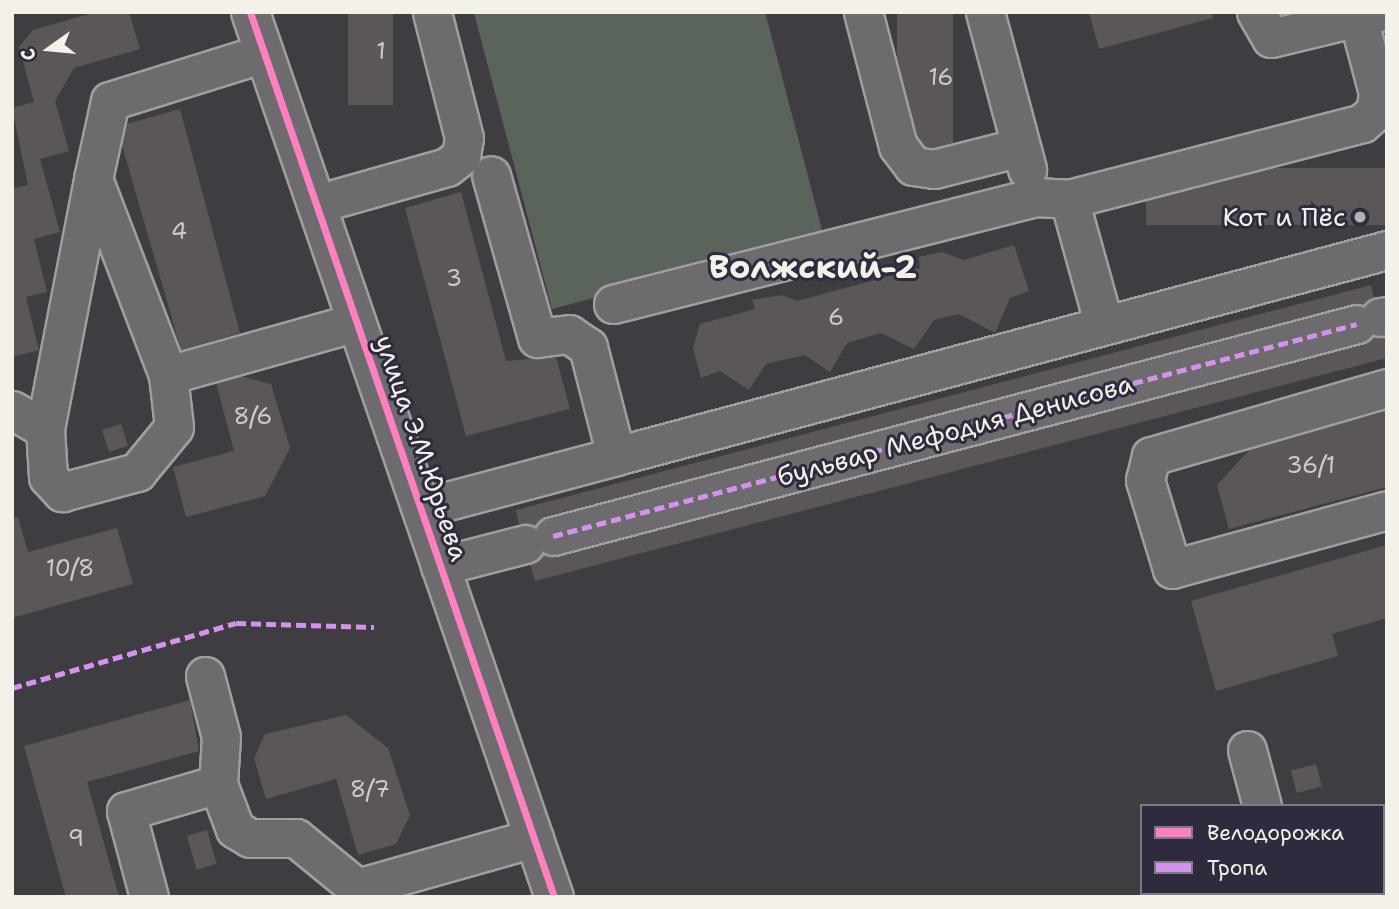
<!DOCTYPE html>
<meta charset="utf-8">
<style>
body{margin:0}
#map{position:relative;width:1399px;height:909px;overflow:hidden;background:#3f3c42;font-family:"Shantell Sans",sans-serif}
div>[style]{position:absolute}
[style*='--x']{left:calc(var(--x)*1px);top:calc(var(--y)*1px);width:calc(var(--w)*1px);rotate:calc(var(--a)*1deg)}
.green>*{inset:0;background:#5b645b}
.building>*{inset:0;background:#5b5759;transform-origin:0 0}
.roads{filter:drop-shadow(2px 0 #a09ea0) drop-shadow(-2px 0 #a09ea0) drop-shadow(0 2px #a09ea0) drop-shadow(0 -2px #a09ea0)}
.minor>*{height:37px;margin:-18.5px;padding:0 18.5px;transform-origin:18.5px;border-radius:18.5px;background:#6e6b6e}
.quiet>*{height:5px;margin-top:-2.5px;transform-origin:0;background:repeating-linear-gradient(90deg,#d193ec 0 10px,transparent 0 15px)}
.cycleway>*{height:7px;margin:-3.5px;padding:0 3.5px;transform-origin:3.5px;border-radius:3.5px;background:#ff80c0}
.dots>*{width:19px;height:19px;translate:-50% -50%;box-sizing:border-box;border:4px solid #2f2a3d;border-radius:50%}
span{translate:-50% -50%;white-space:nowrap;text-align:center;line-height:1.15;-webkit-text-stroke:6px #2f2a3d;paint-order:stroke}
.number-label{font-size:23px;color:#cecac4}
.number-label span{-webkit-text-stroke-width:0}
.poi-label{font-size:26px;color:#f4f1e8}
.right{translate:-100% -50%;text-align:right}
.street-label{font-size:26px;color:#f4f1e8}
.district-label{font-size:33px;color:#f4f1e8;font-weight:700}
.frame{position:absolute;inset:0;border:14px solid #f4f1e8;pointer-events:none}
.legend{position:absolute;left:1140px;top:804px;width:245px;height:91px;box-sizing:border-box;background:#2f2a3d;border:2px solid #7e7a81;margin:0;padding:9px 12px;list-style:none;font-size:21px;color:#f4f1e8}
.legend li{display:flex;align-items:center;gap:14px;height:35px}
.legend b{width:35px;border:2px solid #7e7a81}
.north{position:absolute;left:14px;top:14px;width:70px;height:70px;-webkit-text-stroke:5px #2f2a3d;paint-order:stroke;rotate:255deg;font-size:19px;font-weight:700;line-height:28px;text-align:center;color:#f4f1e8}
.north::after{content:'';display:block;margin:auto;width:24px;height:32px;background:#f4f1e8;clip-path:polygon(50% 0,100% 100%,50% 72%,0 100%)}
</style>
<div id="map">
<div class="green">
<div style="clip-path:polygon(765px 12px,824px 237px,552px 309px,474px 13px)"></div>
</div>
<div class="building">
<div style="clip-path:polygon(96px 12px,129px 12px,140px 49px,74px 68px,55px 101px,69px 151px,40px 159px,60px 232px,34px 239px,47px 292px,26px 297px,39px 350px,12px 357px,12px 189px,28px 185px,12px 108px,34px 102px,19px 47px,33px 30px)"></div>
<div style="left:348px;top:12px;width:45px;height:93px"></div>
<div style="left:897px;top:12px;width:56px;height:139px"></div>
<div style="clip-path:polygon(1089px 12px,1212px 12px,1213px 18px,1099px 49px)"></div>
<div style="clip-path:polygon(180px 109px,240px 333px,181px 350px,122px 145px,127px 124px)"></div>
<div style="left:1387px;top:168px;width:57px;height:241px;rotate:90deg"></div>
<div style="clip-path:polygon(461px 192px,506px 361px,556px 357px,570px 409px,466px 436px,405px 208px)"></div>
<div style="clip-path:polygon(1014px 245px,1029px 291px,1010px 298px,995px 333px,959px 314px,934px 320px,914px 349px,881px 333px,847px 343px,830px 372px,805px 355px,766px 364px,749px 390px,720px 371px,701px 378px,693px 348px,700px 324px,755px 309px,752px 300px,782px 295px,797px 301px,920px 268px,919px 257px,942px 252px,964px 260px)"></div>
<div style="clip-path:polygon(1371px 285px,1374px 297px,1364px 304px,548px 516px,535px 526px,519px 524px,516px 510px)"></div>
<div style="clip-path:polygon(1373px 337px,1385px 337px,1387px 358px,535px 581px,530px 564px,543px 554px,558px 556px)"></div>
<div style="clip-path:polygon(240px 376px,271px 384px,290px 448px,265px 496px,186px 517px,173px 467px,234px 451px,216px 383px)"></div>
<div style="clip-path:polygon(1387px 411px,1387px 487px,1229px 529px,1217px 485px,1250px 449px)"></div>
<div style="left:121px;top:424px;width:23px;height:20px;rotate:72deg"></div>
<div style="clip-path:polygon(18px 517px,28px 552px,117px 528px,133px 584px,12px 618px,12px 518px)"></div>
<div style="clip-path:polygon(1387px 545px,1387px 618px,1332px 634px,1338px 656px,1216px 691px,1191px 601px)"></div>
<div style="clip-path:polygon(190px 700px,199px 751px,87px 782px,119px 897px,66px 897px,24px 746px)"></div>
<div style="clip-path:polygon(346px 715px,388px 748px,410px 815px,396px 844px,358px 855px,336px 779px,266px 799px,254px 758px,265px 734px)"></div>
<div style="left:1316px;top:764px;width:23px;height:26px;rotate:75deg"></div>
<div style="left:207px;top:830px;width:35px;height:21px;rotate:74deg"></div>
</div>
<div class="roads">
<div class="minor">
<div style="--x:250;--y:12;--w:936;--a:71.04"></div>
<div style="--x:863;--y:12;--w:138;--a:75.4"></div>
<div style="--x:898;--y:146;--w:25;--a:53"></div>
<div style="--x:913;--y:166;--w:21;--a:8"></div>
<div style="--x:934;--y:169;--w:89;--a:-14.3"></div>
<div style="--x:985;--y:12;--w:163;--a:75"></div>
<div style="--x:1256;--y:12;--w:30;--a:60"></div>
<div style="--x:1271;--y:38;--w:111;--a:-13.5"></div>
<div style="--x:1069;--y:199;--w:131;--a:74.5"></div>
<div style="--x:316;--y:204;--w:136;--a:-15.8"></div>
<div style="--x:447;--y:167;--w:18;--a:-38"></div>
<div style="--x:461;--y:156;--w:18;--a:-81"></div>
<div style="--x:464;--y:138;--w:130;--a:-104.3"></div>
<div style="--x:613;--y:304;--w:435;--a:-14.2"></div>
<div style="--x:1035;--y:197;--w:34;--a:3"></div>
<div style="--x:1069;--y:199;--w:303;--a:-14.5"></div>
<div style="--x:1362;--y:123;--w:17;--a:-40"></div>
<div style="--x:1375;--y:112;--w:19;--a:-81"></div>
<div style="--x:1378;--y:93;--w:78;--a:-104.9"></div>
<div style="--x:1380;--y:317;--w:7;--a:-8"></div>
<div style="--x:168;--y:375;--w:195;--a:-15.7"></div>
<div style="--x:1387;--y:388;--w:246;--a:163.9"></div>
<div style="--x:1151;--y:456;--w:25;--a:104"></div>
<div style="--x:1145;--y:480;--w:93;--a:73.1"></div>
<div style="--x:1172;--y:569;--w:223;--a:-15.3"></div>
<div style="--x:12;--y:410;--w:38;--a:30"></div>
<div style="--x:45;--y:429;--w:48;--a:86.4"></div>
<div style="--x:48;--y:477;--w:21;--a:47"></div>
<div style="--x:62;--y:492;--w:78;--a:-14.9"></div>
<div style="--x:137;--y:472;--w:58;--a:-50.6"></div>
<div style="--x:174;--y:427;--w:52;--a:-96.6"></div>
<div style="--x:168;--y:375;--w:210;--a:-110.9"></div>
<div style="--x:93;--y:179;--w:80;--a:-77.7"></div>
<div style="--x:110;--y:101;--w:161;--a:-17.3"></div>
<div style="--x:45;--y:429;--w:255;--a:-79.1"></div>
<div style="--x:616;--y:456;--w:798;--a:-14.96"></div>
<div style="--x:421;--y:508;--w:202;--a:-14.9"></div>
<div style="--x:616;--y:456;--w:113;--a:-104.4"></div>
<div style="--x:588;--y:347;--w:23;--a:-146"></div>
<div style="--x:569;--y:334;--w:32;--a:173"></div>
<div style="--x:537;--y:338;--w:169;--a:-105.8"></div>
<div style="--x:553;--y:536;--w:831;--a:-14.77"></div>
<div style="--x:440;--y:566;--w:88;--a:-14.5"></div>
<div style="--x:205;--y:676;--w:63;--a:75.3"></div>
<div style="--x:221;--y:737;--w:47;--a:93.7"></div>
<div style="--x:1247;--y:750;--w:58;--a:75"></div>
<div style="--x:1285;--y:893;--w:4;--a:76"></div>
<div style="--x:149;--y:897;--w:89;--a:-105"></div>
<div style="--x:126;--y:811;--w:96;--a:-16.4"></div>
<div style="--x:218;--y:784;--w:48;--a:69.3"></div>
<div style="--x:235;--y:829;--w:17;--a:31"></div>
<div style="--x:250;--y:838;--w:46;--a:0"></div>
<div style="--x:296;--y:838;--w:79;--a:39.3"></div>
<div style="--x:359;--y:897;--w:9;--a:-103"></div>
<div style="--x:357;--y:888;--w:184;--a:-15.8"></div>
</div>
</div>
<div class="quiet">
<div style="--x:553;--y:536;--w:831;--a:-14.77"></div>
<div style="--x:12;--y:688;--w:233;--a:-16.2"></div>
<div style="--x:236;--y:623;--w:138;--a:1.7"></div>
</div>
<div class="cycleway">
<div style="--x:250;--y:12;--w:936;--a:71.04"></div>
</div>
<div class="dots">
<div style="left:1360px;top:217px;background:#b5b2ae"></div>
</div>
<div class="number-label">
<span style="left:381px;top:51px">1</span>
<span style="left:941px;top:77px">16</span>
<span style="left:179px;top:231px">4</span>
<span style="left:454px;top:278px">3</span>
<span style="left:836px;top:317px">6</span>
<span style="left:253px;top:416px">8/6</span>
<span style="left:1311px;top:465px">36/1</span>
<span style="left:70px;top:568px">10/8</span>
<span style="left:370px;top:789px">8/7</span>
<span style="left:76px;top:838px">9</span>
</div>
<div class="poi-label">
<span class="right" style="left:1346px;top:217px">Кот и Пёс</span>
</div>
<div class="street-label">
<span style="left:955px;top:430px;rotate:-15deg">бульвар Мефодия Денисова</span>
<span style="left:422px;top:448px;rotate:71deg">улица Э.М.Юрьева</span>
</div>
<div class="district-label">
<span style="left:813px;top:267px">Волжский-2</span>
</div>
<div class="frame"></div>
<ul class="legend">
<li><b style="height:9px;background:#ff80c0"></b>Велодорожка</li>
<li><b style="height:9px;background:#d193ec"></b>Тропа</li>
</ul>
<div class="north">С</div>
</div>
